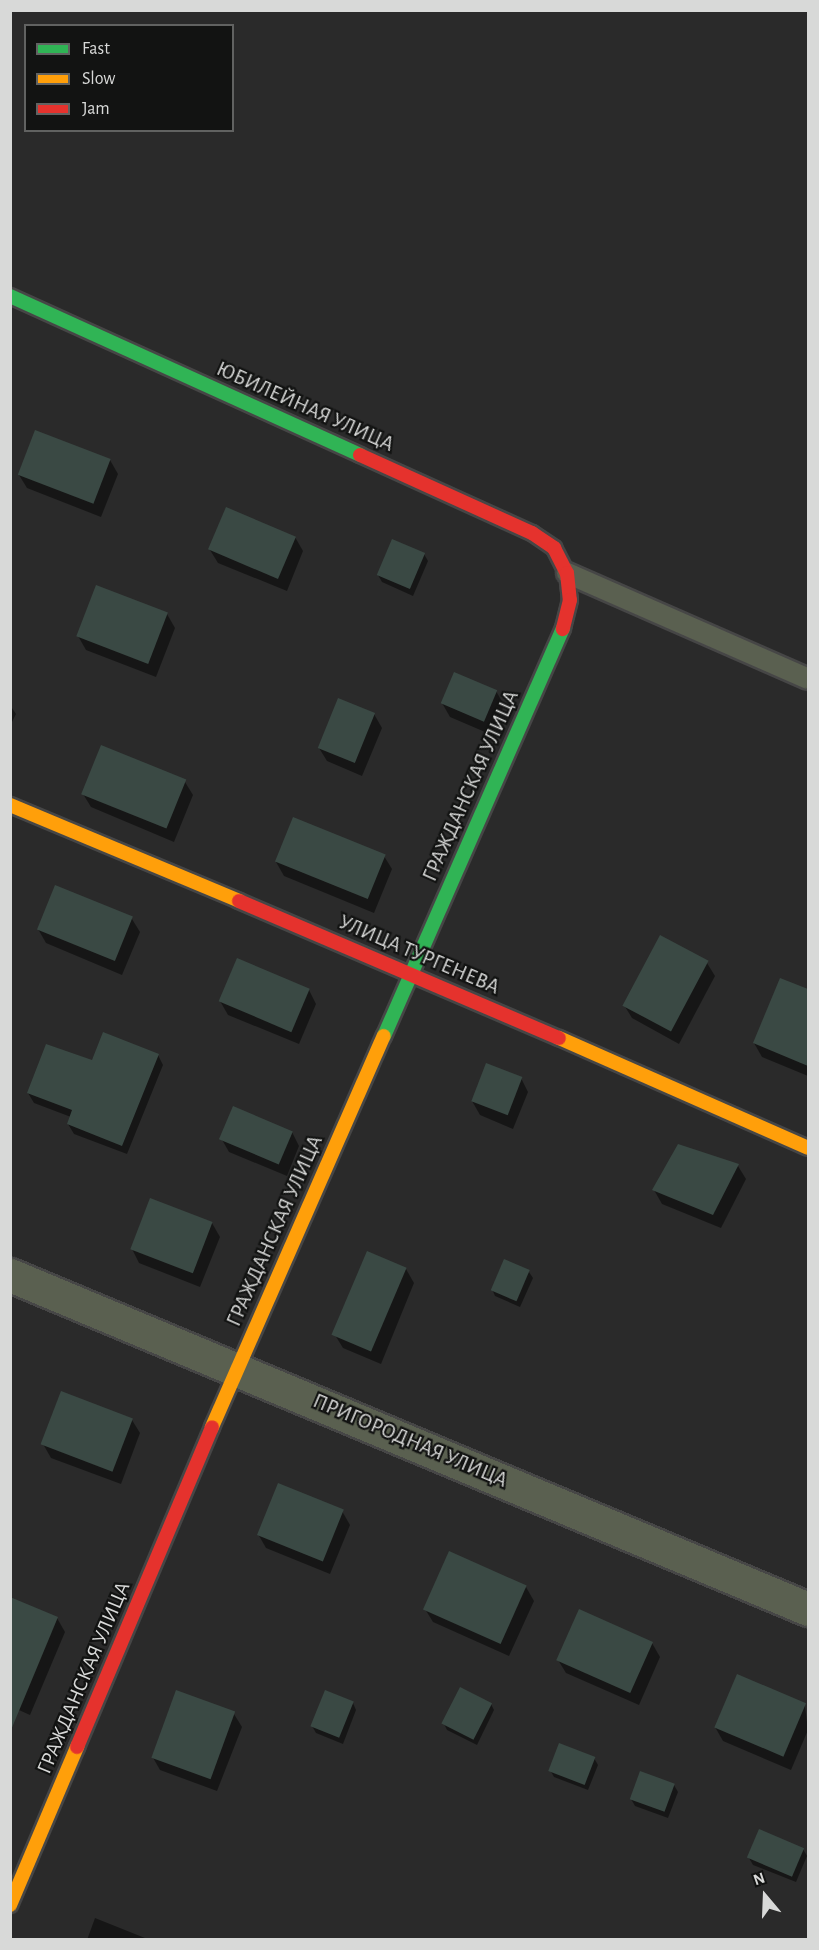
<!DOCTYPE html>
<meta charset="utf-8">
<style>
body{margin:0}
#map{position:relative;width:819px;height:1950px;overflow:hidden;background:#2a2a2a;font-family:"Alegreya Sans",sans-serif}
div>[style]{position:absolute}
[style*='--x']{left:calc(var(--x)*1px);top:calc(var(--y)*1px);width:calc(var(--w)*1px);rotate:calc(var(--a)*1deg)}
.shadow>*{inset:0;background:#0007}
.building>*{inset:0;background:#3a4944;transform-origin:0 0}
.roads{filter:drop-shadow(2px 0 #464646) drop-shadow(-2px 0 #464646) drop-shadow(0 2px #464646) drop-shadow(0 -2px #464646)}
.lane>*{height:20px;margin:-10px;padding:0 10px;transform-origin:10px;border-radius:10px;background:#5a6050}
.street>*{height:33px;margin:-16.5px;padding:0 16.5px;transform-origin:16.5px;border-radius:16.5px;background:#5a6050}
.fast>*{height:14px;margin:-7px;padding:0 7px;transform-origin:7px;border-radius:7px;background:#30b455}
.slow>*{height:14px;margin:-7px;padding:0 7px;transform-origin:7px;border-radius:7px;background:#ff9f0a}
.jam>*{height:14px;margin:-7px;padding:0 7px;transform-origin:7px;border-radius:7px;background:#e5322d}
span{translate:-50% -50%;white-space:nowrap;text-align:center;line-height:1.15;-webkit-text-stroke:4.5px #121312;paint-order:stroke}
.street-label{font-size:21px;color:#d8d9d8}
.frame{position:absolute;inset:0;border:12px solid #d8d9d8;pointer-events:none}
.legend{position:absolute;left:24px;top:24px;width:210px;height:108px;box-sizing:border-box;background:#121312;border:2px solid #616261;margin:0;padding:8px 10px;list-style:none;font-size:18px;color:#d8d9d8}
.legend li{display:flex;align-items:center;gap:12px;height:30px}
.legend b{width:30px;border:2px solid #616261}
.north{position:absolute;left:735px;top:1866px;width:60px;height:60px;-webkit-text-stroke:4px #121312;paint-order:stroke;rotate:341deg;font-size:16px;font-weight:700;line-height:24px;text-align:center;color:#d8d9d8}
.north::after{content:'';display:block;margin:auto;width:21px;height:27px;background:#d8d9d8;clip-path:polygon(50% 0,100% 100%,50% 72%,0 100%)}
</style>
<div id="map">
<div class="shadow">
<div style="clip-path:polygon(110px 460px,118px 474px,101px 517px,27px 488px,19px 475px)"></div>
<div style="clip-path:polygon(295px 537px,303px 551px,287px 591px,218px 563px,210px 550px)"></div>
<div style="clip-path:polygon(424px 554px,428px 561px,413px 596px,382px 582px,378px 575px)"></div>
<div style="clip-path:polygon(167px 614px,175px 628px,156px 677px,86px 650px,78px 636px)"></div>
<div style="clip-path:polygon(496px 691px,504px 705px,492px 735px,450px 717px,442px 703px)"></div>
<div style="clip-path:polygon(10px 705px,16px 714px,10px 726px)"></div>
<div style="clip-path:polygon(374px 714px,382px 728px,362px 776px,327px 761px,319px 748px)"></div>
<div style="clip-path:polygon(185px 782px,193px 795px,174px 842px,91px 807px,83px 794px)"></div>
<div style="clip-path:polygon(384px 856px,392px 869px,374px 913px,284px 876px,276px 862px)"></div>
<div style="clip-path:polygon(132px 919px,140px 932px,122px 975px,46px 943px,38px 929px)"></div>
<div style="clip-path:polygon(660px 937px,707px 963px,715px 976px,679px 1044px,632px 1018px,624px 1005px)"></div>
<div style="clip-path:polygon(780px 980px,808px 991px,808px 1076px,762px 1057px,754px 1043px)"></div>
<div style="clip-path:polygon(309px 990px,316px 1004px,299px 1044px,228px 1015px,220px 1001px)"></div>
<div style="clip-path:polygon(158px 1055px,163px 1065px,127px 1154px,74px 1134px,68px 1124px,71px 1117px,34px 1103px,28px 1093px,92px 1062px)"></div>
<div style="clip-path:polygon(521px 1078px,528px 1092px,513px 1129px,480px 1115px,472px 1101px)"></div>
<div style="clip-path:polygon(292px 1132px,299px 1146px,287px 1176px,229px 1152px,221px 1138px)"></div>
<div style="clip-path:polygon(678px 1145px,738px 1166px,746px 1179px,721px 1228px,662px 1204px,654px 1190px)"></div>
<div style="clip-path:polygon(212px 1223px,220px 1237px,200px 1287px,139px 1263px,132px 1249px)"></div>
<div style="clip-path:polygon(406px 1269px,414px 1283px,381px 1364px,343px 1348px,335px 1335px)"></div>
<div style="clip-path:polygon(529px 1272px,533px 1278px,520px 1307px,495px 1296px,492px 1289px)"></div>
<div style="clip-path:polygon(132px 1420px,140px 1433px,121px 1484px,51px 1458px,43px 1444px)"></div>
<div style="clip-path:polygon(342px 1511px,350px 1525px,330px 1574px,266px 1548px,258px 1534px)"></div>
<div style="clip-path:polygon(526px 1587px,534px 1601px,509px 1656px,433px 1622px,425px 1609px)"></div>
<div style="clip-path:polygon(57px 1618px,65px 1632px,30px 1715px,10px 1706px)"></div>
<div style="clip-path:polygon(652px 1643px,660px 1657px,639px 1705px,566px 1673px,558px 1660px)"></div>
<div style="clip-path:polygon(353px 1703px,356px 1710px,343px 1744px,316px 1733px,312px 1726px)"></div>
<div style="clip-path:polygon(491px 1704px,494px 1710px,477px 1745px,447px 1730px,444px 1724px)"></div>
<div style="clip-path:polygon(805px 1706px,808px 1730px,791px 1770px,723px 1741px,715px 1727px)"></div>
<div style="clip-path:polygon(234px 1714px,242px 1727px,217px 1791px,160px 1770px,152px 1756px)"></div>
<div style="clip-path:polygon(594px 1758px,598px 1765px,588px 1790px,554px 1777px,550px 1770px)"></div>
<div style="clip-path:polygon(674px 1785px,678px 1792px,668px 1818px,635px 1806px,631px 1799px)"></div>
<div style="clip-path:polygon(803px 1849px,807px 1856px,796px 1882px,753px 1865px,749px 1858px)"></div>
<div style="clip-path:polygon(95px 1918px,150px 1940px,87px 1940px)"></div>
</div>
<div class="building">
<div style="left:35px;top:430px;width:81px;height:48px;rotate:21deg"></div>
<div style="left:226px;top:507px;width:76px;height:46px;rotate:23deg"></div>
<div style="left:392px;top:539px;width:36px;height:39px;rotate:23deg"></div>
<div style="left:96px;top:585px;width:77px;height:55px;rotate:21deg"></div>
<div style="left:454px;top:672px;width:47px;height:34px;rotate:23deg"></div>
<div style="left:338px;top:698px;width:40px;height:54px;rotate:22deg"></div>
<div style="left:101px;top:745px;width:92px;height:53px;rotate:22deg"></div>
<div style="left:293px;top:817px;width:100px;height:48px;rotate:22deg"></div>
<div style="left:55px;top:885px;width:84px;height:48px;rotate:22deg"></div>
<div style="left:660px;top:935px;width:55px;height:80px;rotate:28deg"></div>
<div style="left:237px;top:958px;width:79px;height:47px;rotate:23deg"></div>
<div style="clip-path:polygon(780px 978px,808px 989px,808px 1066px,753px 1043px)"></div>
<div style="clip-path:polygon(103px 1032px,159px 1054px,122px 1146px,67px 1124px,72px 1110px,27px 1093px,46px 1044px,92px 1060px)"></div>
<div style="left:486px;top:1063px;width:39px;height:41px;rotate:21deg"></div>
<div style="left:233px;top:1106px;width:65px;height:36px;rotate:23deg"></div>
<div style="clip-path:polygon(678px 1144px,739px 1164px,713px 1215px,652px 1190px)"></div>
<div style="left:150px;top:1198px;width:67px;height:55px;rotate:21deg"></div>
<div style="left:367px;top:1251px;width:43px;height:91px;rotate:23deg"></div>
<div style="left:504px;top:1259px;width:28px;height:34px;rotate:23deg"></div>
<div style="left:61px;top:1391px;width:77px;height:57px;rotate:21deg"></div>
<div style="left:278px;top:1483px;width:71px;height:56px;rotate:22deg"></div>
<div style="left:449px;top:1551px;width:85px;height:64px;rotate:24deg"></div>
<div style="clip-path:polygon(10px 1597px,58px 1617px,11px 1730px,10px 1730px)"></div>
<div style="left:579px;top:1609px;width:81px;height:56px;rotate:24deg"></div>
<div style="left:737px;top:1674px;width:75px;height:58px;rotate:23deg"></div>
<div style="left:460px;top:1687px;width:36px;height:41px;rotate:27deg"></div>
<div style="left:176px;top:1690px;width:63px;height:72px;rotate:20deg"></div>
<div style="left:325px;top:1690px;width:31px;height:39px;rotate:22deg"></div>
<div style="left:559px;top:1743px;width:39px;height:30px;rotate:21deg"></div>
<div style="left:640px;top:1771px;width:37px;height:30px;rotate:20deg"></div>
<div style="left:759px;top:1829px;width:49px;height:31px;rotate:23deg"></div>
</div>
<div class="roads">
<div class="lane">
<div style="--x:567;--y:573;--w:263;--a:23.7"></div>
</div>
<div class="street">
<div style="--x:10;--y:1275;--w:865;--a:22.71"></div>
</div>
<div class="fast">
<div style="--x:10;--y:296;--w:384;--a:24.4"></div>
<div style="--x:384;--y:1036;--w:445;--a:-66.3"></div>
</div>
<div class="slow">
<div style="--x:10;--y:805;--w:248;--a:22.7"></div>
<div style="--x:559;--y:1038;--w:272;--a:23.8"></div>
<div style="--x:212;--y:1427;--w:427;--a:-66.3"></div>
<div style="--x:10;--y:1905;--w:172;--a:-67"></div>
</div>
<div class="jam">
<div style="--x:360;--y:455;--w:189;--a:24.4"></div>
<div style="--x:532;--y:533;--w:27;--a:34"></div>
<div style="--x:554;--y:548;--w:28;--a:63"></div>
<div style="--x:567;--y:573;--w:27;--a:84"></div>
<div style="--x:570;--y:600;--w:30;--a:104"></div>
<div style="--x:239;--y:901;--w:348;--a:23.2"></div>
<div style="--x:77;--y:1747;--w:347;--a:-67.1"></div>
</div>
</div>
<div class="street-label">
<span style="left:305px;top:407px;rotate:24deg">ЮБИЛЕЙНАЯ УЛИЦА</span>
<span style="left:471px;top:786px;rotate:-66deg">ГРАЖДАНСКАЯ УЛИЦА</span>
<span style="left:419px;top:955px;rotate:23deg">УЛИЦА ТУРГЕНЕВА</span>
<span style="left:275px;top:1231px;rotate:-66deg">ГРАЖДАНСКАЯ УЛИЦА</span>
<span style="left:410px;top:1441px;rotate:23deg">ПРИГОРОДНАЯ УЛИЦА</span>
<span style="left:84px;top:1678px;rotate:-67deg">ГРАЖДАНСКАЯ УЛИЦА</span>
</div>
<div class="frame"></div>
<ul class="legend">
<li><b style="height:8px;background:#30b455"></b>Fast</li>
<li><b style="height:8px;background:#ff9f0a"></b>Slow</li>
<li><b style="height:8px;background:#e5322d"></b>Jam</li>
</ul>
<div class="north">N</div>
</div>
